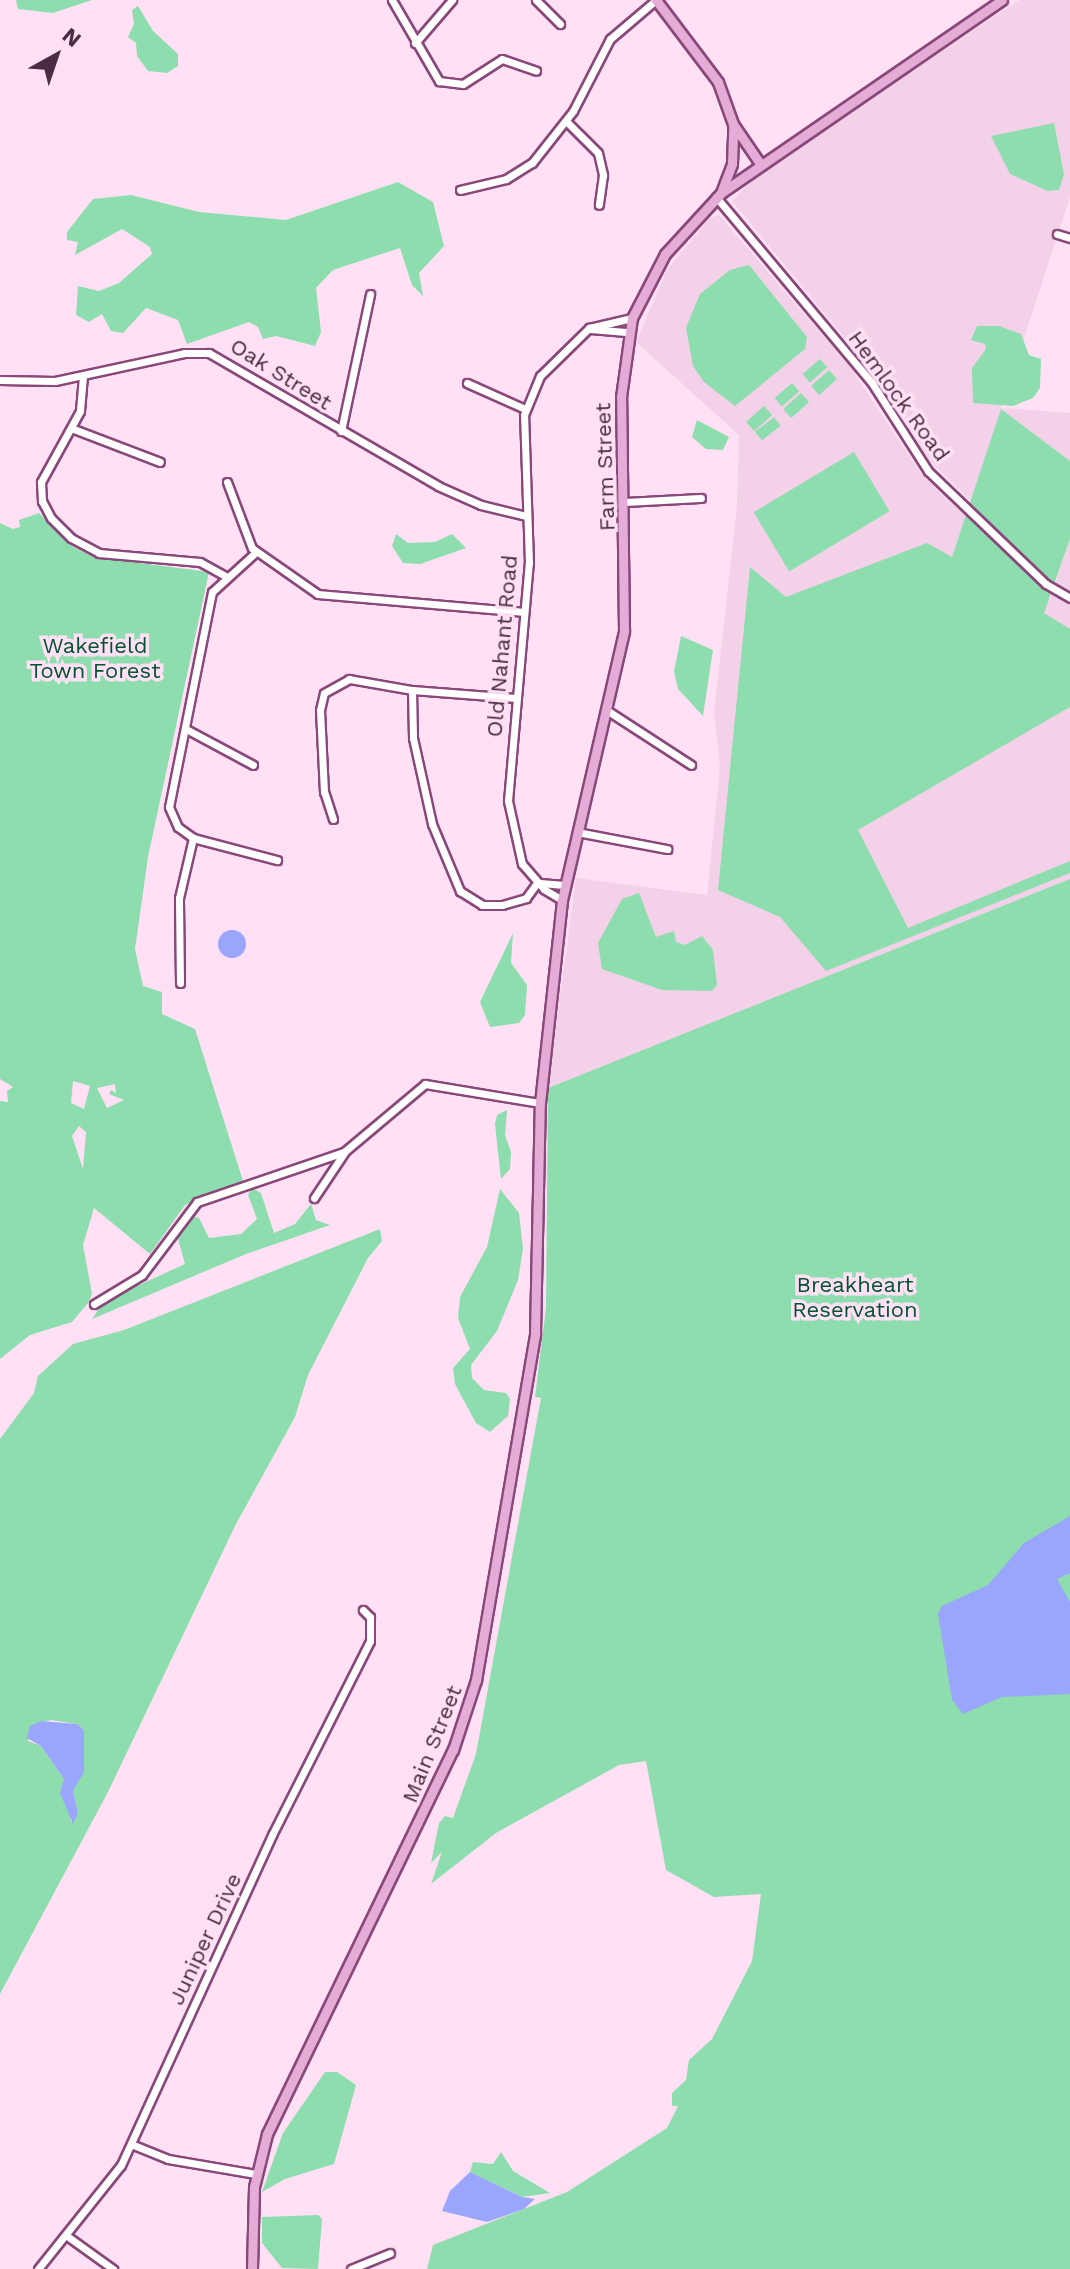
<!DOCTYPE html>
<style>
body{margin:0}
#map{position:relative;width:1070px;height:2269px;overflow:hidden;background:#ffe0f5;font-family:"Work Sans",sans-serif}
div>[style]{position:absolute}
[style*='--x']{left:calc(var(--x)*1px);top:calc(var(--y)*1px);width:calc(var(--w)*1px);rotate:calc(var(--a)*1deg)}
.built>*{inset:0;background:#f3d1e8}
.green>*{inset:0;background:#8eddae;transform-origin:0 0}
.water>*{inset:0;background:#9aa6fc}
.round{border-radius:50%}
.roads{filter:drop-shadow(2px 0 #894879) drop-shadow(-2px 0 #894879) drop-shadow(0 2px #894879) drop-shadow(0 -2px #894879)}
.minor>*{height:7px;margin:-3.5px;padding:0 3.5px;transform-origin:3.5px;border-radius:3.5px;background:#fff}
.major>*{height:9px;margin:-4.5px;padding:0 4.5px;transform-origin:4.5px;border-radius:4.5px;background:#e4acd6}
span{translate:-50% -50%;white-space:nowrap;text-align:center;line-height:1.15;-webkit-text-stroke:7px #ffe0f5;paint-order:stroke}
.street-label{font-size:22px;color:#4a2d42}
.park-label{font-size:22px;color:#005330}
.north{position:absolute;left:16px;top:16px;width:80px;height:80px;-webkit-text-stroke:6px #ffe0f5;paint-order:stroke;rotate:40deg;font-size:22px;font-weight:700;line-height:32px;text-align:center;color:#4a2d42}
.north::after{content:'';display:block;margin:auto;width:28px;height:36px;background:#4a2d42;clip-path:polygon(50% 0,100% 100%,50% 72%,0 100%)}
</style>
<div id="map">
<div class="built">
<div style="clip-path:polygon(1019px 0,1070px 0,1070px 197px,1001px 408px,1070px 413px,1070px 461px,1001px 409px,971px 501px,931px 462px,872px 371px,732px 201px,762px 171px)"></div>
<div style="clip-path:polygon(719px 215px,850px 367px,923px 476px,966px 517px,940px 590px,1050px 599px,1070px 539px,1070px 879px,548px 1088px,576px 878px,707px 895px,720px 767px,714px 713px,737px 506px,739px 435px,636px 342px,667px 270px,710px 218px)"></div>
</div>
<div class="green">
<div style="clip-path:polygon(16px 0,92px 0,53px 13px,18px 9px)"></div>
<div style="clip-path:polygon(138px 6px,153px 31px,178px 54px,178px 66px,167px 73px,148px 71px,137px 56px,136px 43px,128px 37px,134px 24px,132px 10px)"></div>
<div style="clip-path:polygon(1054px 123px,1064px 174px,1059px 190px,1048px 191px,1010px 174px,991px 136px)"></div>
<div style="clip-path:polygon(398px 182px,433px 202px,444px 246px,419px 273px,423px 296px,412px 285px,400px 248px,333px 270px,316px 288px,321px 332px,315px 346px,276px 336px,263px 339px,258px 327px,249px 322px,187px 344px,178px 320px,146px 308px,123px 333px,111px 331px,102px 314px,89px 322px,76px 315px,78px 286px,99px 291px,119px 283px,152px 254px,150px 247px,122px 229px,75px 255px,78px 242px,67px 240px,67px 232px,93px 199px,131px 195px,199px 212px,286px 220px)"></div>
<div style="clip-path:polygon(749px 265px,807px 337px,805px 349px,735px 406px,704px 382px,693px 366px,686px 328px,700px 294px,730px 270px)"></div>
<div style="clip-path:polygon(977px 326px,999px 326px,1021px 334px,1029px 355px,1041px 359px,1040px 388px,1033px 398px,1013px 406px,973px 403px,972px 368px,986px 349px,985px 344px,971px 340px)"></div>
<div style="left:820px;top:359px;width:11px;height:23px;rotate:49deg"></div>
<div style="left:829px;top:370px;width:12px;height:24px;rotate:48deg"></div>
<div style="left:792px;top:383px;width:11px;height:23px;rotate:49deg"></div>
<div style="left:801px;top:393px;width:12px;height:24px;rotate:48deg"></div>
<div style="left:764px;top:406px;width:12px;height:24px;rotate:48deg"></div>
<div style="clip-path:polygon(1001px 409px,1070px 461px,1070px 539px,1044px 613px,1070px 629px,1070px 707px,858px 830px,908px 928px,1070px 861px,1070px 873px,826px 971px,780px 917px,718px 890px,750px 567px,786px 597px,927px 543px,952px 557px)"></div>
<div style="left:774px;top:417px;width:11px;height:24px;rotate:52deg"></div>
<div style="clip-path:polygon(697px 420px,729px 437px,723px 450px,706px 449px,692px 437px)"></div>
<div style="left:854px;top:452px;width:69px;height:117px;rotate:59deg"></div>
<div style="clip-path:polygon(evenodd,39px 513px,73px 547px,94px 557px,209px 572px,148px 857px,135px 949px,143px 986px,162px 992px,162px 1014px,195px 1029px,243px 1181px,185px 1205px,150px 1254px,94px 1208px,83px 1245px,92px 1294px,88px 1303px,72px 1322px,30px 1335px,0 1359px,0 1101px,8px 1102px,7px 1091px,13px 1087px,0 1079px,0 523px,13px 529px,20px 527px,19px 520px,39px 513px,73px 1081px,90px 1086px,84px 1109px,71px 1103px,73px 1081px,39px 513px,115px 1084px,116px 1093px,111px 1090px,109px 1094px,124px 1100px,107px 1108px,97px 1088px,115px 1084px,39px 513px,79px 1126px,86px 1132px,83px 1169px,72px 1136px,79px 1126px)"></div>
<div style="clip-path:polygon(396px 534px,408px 543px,435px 542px,452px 534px,466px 548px,420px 564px,403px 563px,392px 546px)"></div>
<div style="clip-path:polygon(681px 636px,713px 650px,703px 716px,678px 689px,674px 672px)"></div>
<div style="clip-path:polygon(1070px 879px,1070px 2269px,427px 2269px,433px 2245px,567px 2192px,667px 2128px,678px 2106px,672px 2106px,672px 2093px,686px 2080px,689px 2060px,712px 2039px,752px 1961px,761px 1894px,714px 1897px,666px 1870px,646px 1761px,619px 1765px,496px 1833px,431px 1884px,442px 1852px,431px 1863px,439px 1823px,445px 1816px,453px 1818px,476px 1754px,541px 1398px,535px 1397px,546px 1308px,548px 1088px)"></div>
<div style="clip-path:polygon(639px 893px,656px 937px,674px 931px,676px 942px,685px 945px,702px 936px,713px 950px,717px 985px,712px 991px,662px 990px,602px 969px,598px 943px,622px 899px)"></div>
<div style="clip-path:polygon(513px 933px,511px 963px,527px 985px,525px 1015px,519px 1023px,490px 1027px,480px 1002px)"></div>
<div style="clip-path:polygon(507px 1110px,505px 1135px,511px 1152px,510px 1169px,501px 1179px,495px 1124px,497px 1115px)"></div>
<div style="clip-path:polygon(252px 1188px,261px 1193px,274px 1233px,295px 1224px,311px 1204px,316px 1220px,330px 1225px,246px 1254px,92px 1319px,104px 1301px,185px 1264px,177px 1235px,191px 1216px,199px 1218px,209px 1238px,241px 1234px,257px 1219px,248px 1195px)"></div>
<div style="clip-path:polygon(500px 1189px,519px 1213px,523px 1249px,518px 1280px,497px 1331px,471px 1365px,472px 1378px,484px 1390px,506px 1393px,510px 1399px,508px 1416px,490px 1432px,476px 1423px,455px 1384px,453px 1368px,470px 1349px,458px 1318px,460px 1297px,487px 1247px)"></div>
<div style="clip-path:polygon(evenodd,380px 1229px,382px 1241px,368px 1258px,308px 1375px,295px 1417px,236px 1524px,108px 1792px,0 1994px,0 1439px,34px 1393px,38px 1376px,73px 1344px,124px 1330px,380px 1229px,51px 1720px,77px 1724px,84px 1730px,84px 1767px,73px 1791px,78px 1813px,71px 1822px,64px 1779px,41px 1746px,28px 1741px,34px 1724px,51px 1720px)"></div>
<div style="clip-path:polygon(325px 2072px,337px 2072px,356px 2085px,334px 2164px,285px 2179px,262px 2192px,283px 2133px)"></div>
<div style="clip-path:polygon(501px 2152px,513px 2171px,550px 2193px,522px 2197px,470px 2172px,473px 2162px,493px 2164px)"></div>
<div style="clip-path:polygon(318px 2215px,322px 2219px,318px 2269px,282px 2268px,262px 2243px,262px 2217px)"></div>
</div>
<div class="water">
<div class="round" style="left:218px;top:930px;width:28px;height:28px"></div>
<div style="clip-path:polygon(1070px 1516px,1070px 1573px,1057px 1579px,1070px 1602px,1070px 1694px,1002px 1697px,963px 1714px,952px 1700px,938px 1614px,942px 1606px,988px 1585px,1024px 1543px)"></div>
<div style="clip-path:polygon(41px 1721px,77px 1724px,84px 1730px,84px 1772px,73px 1791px,78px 1813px,73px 1824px,60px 1793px,64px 1779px,41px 1746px,27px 1738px,30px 1726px)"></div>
<div style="clip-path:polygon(470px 2172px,522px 2197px,535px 2199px,524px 2209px,487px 2222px,442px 2211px,450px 2191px)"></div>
</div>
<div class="roads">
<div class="minor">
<div style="--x:392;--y:0;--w:94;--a:59.9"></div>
<div style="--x:439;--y:81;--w:24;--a:7"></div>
<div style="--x:463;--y:84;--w:46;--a:-32.7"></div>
<div style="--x:502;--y:59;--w:36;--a:19"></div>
<div style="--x:536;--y:0;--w:34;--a:45"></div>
<div style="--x:415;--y:43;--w:57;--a:-49.3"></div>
<div style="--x:566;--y:121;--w:45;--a:45"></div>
<div style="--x:598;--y:153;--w:23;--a:77"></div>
<div style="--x:603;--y:175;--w:30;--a:98"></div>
<div style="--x:460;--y:190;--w:47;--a:-13.4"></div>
<div style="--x:506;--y:179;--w:31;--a:-32"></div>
<div style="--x:532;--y:163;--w:66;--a:-51.7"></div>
<div style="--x:573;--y:111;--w:81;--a:-62.8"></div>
<div style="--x:610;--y:39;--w:60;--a:-40.3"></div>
<div style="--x:716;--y:197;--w:243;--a:50"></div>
<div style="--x:872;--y:383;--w:104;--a:57.5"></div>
<div style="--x:928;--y:471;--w:163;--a:43.8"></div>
<div style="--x:1046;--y:584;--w:28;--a:30"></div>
<div style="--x:1057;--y:234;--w:14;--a:17"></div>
<div style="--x:591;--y:329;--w:37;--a:5"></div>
<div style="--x:83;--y:376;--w:35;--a:95"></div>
<div style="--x:80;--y:411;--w:81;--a:118.8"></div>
<div style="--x:41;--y:482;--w:19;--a:87"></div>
<div style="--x:42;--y:501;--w:19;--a:62"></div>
<div style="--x:51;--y:518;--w:28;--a:45"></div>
<div style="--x:71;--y:538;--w:32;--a:28"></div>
<div style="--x:99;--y:553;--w:101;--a:5.1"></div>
<div style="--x:200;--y:562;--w:29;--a:29"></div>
<div style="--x:0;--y:380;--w:55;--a:1"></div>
<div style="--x:55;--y:381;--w:132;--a:-12.2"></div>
<div style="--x:184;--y:353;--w:25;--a:0"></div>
<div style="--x:209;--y:353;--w:265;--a:30.1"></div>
<div style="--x:438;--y:486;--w:47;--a:23.8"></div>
<div style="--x:481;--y:505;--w:46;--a:13.7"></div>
<div style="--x:467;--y:383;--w:64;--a:24.1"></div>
<div style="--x:71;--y:428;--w:95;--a:20.9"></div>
<div style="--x:341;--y:431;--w:140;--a:-78"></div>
<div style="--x:227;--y:482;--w:71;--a:69.3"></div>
<div style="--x:252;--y:548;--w:80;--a:34.9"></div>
<div style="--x:318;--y:594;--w:207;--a:5"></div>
<div style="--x:624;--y:502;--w:77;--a:-3"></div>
<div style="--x:256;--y:552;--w:59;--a:137.7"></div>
<div style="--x:212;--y:592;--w:219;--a:101.3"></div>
<div style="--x:169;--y:807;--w:22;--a:66"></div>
<div style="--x:178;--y:827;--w:19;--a:36"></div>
<div style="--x:193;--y:838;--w:87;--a:14.7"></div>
<div style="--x:516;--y:698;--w:104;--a:-175.6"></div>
<div style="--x:412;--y:690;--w:48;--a:88.8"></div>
<div style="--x:413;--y:738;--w:88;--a:77.5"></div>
<div style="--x:432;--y:824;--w:73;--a:67.3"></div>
<div style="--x:460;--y:891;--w:26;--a:32"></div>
<div style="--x:482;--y:905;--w:20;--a:0"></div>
<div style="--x:502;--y:905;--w:25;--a:-16"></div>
<div style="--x:526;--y:898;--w:19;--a:-54"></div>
<div style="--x:608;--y:711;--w:99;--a:33"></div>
<div style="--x:186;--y:729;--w:76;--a:28.2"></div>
<div style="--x:333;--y:819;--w:28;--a:-108"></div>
<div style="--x:324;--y:792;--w:82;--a:-92.8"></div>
<div style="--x:320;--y:710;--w:17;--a:-77"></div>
<div style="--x:324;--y:693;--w:29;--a:-29"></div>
<div style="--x:349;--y:679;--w:64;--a:9.9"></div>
<div style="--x:577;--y:832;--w:92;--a:10.7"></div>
<div style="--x:540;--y:883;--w:24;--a:5"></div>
<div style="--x:562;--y:900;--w:21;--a:-149"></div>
<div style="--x:544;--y:889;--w:33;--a:-131"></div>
<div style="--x:522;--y:864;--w:65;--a:-102.5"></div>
<div style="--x:508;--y:801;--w:239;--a:-85"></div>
<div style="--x:529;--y:563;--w:148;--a:-91.9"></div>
<div style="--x:524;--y:415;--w:42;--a:-67.7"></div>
<div style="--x:540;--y:376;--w:69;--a:-44.4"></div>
<div style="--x:589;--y:328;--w:44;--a:-13.1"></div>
<div style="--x:180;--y:983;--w:85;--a:-90.7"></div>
<div style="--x:179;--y:898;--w:62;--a:-76.9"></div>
<div style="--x:314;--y:1198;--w:54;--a:-56.3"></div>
<div style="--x:94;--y:1304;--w:56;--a:-31.1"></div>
<div style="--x:142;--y:1275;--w:91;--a:-53"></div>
<div style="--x:197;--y:1202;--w:155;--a:-18.8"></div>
<div style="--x:344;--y:1152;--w:106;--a:-40"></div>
<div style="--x:425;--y:1084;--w:117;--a:9.4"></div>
<div style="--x:131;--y:2144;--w:40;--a:22"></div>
<div style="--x:168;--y:2159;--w:89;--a:9.7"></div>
<div style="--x:67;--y:2236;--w:57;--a:35.7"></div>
<div style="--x:38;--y:2269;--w:133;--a:-51.4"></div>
<div style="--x:121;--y:2165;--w:363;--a:-65.4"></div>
<div style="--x:272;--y:1835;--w:217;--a:-63.2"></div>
<div style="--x:370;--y:1641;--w:24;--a:-90"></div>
<div style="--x:370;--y:1617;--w:10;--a:-135"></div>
<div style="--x:351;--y:2269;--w:42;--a:-22.3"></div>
</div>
<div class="major">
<div style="--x:656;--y:0;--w:103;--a:52.9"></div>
<div style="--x:718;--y:82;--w:45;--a:70.3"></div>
<div style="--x:733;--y:124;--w:46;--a:55.6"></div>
<div style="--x:722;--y:190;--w:28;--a:-69"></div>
<div style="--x:732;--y:164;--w:37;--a:-88"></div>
<div style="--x:252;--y:2269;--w:82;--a:-88.6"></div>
<div style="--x:254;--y:2187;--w:55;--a:-76.2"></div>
<div style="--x:267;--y:2134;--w:427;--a:-64.2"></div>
<div style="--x:453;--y:1750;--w:74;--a:-71.8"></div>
<div style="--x:476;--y:1680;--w:351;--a:-80.3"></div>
<div style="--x:535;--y:1334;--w:231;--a:-88.8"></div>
<div style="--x:540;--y:1103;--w:204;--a:-83.8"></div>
<div style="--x:562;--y:900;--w:276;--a:-77"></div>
<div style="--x:624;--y:631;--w:234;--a:-90.7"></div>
<div style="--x:621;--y:397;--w:80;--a:-82.1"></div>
<div style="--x:632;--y:318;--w:72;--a:-62.7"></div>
<div style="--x:665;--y:254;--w:83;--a:-47.4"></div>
<div style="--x:721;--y:193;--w:341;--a:-34.5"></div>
</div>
</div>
<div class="street-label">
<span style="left:281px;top:374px;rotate:32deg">Oak Street</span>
<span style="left:899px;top:396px;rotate:54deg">Hemlock Road</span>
<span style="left:605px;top:467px;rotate:-92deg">Farm Street</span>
<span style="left:502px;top:646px;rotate:-85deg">Old Nahant Road</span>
<span style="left:432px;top:1744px;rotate:-68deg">Main Street</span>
<span style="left:205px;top:1939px;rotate:-65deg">Juniper Drive</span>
</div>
<div class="park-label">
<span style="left:95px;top:658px">Wakefield<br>Town Forest</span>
<span style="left:855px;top:1297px">Breakheart<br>Reservation</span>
</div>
<div class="north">N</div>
</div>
